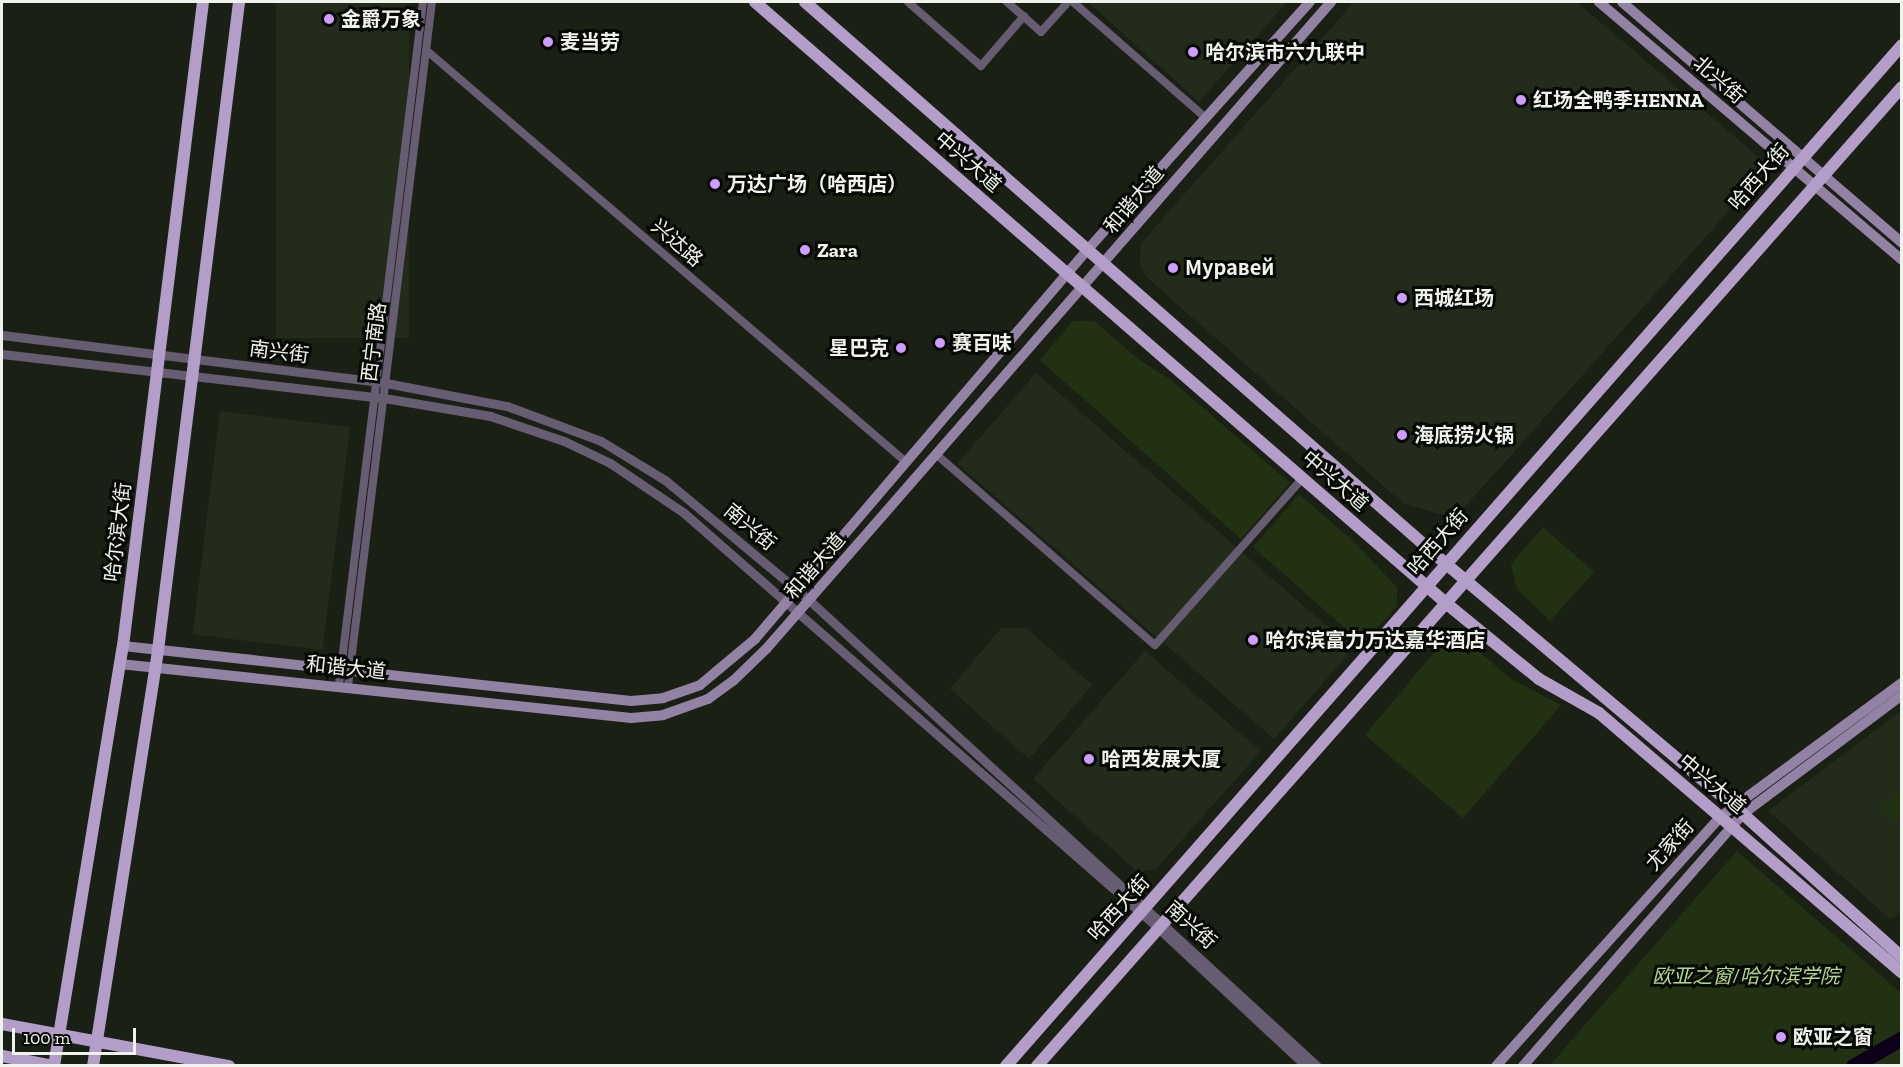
<!DOCTYPE html>
<meta charset="utf-8">
<style>
body{margin:0}
#map{position:relative;width:1903px;height:1067px;overflow:hidden;background:#1b2015;font-family:"Zilla Slab","Noto Sans SC",serif}
div>[style]{position:absolute}
[style*='--x']{left:calc(var(--x)*1px);top:calc(var(--y)*1px);width:calc(var(--w)*1px);rotate:calc(var(--a)*1deg)}
.built>*{inset:0;background:#232b1b;transform-origin:0 0}
.green>*{inset:0;background:#233113}
.river>*{height:15px;margin:-7.5px;padding:0 7.5px;transform-origin:7.5px;border-radius:7.5px;background:#0d001b}
.minor>*{height:8px;margin:-4px;padding:0 4px;transform-origin:4px;border-radius:4px;background:#675d72}
.tertiary>*{height:9px;margin:-4.5px;padding:0 4.5px;transform-origin:4.5px;border-radius:4.5px;background:#675d72}
.secondary>*{height:10px;margin:-5px;padding:0 5px;transform-origin:5px;border-radius:5px;background:#9282a3}
.primary>*{height:12px;margin:-6px;padding:0 6px;transform-origin:6px;border-radius:6px;background:#b39ec9}
.dots>*{width:16px;height:16px;translate:-50% -50%;box-sizing:border-box;border:3px solid #070905;border-radius:50%}
span{translate:-50% -50%;white-space:nowrap;text-align:center;line-height:1.15;-webkit-text-stroke:6px #070905;paint-order:stroke}
.poi-label{font-size:20px;color:#eff3ec;font-weight:700}
.left{translate:0 -50%;text-align:left}
.right{translate:-100% -50%;text-align:right}
.street-label{font-size:20px;color:#eff3ec}
.park-label{font-size:20px;color:#b3d88d;font-style:italic}
.frame{position:absolute;inset:0;border:3px solid #eff3ec;pointer-events:none}
.scale{position:absolute;left:12px;top:1028px;width:124px;height:27px;box-sizing:border-box;border:3px solid #eff3ec;border-top:0;padding-left:8px;font-size:18px;line-height:21px;white-space:nowrap;color:#eff3ec;-webkit-text-stroke:4px #070905;paint-order:stroke}
</style>
<div id="map">
<div class="built">
<div style="left:276px;top:2px;width:133px;height:336px"></div>
<div style="clip-path:polygon(1088px 2px,1287px 2px,1199px 102px)"></div>
<div style="clip-path:polygon(1354px 2px,1577px 2px,1769px 166px,1455px 518px,1404px 504px,1145px 276px,1140px 263px,1141px 243px)"></div>
<div style="left:1036px;top:373px;width:420px;height:120px;rotate:41deg"></div>
<div style="left:220px;top:411px;width:131px;height:225px;rotate:7deg"></div>
<div style="clip-path:polygon(1002px 627px,1026px 628px,1092px 685px,1029px 759px,950px 689px)"></div>
<div style="clip-path:polygon(1145px 651px,1261px 751px,1156px 869px,1138px 872px,1033px 779px)"></div>
<div style="clip-path:polygon(1901px 711px,1901px 913px,1890px 919px,1768px 811px)"></div>
</div>
<div class="green">
<div style="clip-path:polygon(1073px 321px,1094px 321px,1141px 361px,1171px 380px,1290px 483px,1241px 539px,1040px 360px)"></div>
<div style="clip-path:polygon(1299px 494px,1353px 541px,1397px 587px,1397px 606px,1363px 644px,1253px 547px)"></div>
<div style="clip-path:polygon(1543px 527px,1594px 572px,1550px 621px,1517px 589px,1511px 564px)"></div>
<div style="clip-path:polygon(1463px 638px,1511px 679px,1561px 705px,1463px 818px,1365px 735px,1443px 642px)"></div>
<div style="clip-path:polygon(1901px 790px,1901px 815px,1893px 822px,1881px 807px)"></div>
<div style="clip-path:polygon(1737px 851px,1901px 993px,1901px 1065px,1550px 1065px)"></div>
</div>
<div class="river">
<div style="--x:1853;--y:1066;--w:56;--a:-29.7"></div>
</div>
<div class="minor">
<div style="--x:908;--y:2;--w:97;--a:41.2"></div>
<div style="--x:981;--y:66;--w:66;--a:-49.3"></div>
<div style="--x:1007;--y:2;--w:45;--a:41.4"></div>
<div style="--x:1041;--y:32;--w:40;--a:-48"></div>
<div style="--x:1073;--y:2;--w:176;--a:41.1"></div>
<div style="--x:426;--y:50;--w:633;--a:40.64"></div>
<div style="--x:937;--y:455;--w:289;--a:41.1"></div>
<div style="--x:1155;--y:645;--w:222;--a:-48.5"></div>
<div style="--x:339;--y:685;--w:688;--a:-82.99"></div>
<div style="--x:348;--y:686;--w:689;--a:-83"></div>
</div>
<div class="tertiary">
<div style="--x:2;--y:335;--w:387;--a:7.1"></div>
<div style="--x:386;--y:383;--w:123;--a:10.8"></div>
<div style="--x:507;--y:406;--w:100;--a:20.4"></div>
<div style="--x:601;--y:441;--w:75;--a:31.4"></div>
<div style="--x:665;--y:480;--w:187;--a:39.8"></div>
<div style="--x:809;--y:600;--w:689;--a:42.53"></div>
<div style="--x:2;--y:354;--w:385;--a:6.6"></div>
<div style="--x:384;--y:398;--w:108;--a:9.6"></div>
<div style="--x:490;--y:416;--w:78;--a:18.7"></div>
<div style="--x:564;--y:441;--w:51;--a:25.6"></div>
<div style="--x:610;--y:463;--w:89;--a:34"></div>
<div style="--x:684;--y:513;--w:629;--a:41.19"></div>
<div style="--x:1157;--y:927;--w:204;--a:43"></div>
</div>
<div class="secondary">
<div style="--x:1599;--y:2;--w:398;--a:40.4"></div>
<div style="--x:1622;--y:2;--w:369;--a:40.7"></div>
<div style="--x:123;--y:646;--w:511;--a:6.18"></div>
<div style="--x:631;--y:701;--w:32;--a:-5"></div>
<div style="--x:663;--y:698;--w:39;--a:-19"></div>
<div style="--x:700;--y:685;--w:72;--a:-39.9"></div>
<div style="--x:755;--y:639;--w:514;--a:-49.5"></div>
<div style="--x:1089;--y:248;--w:331;--a:-48.1"></div>
<div style="--x:120;--y:664;--w:514;--a:6.03"></div>
<div style="--x:631;--y:718;--w:32;--a:-5"></div>
<div style="--x:663;--y:715;--w:48;--a:-19.6"></div>
<div style="--x:708;--y:699;--w:31;--a:-36"></div>
<div style="--x:733;--y:681;--w:47;--a:-44.1"></div>
<div style="--x:767;--y:648;--w:858;--a:-48.88"></div>
<div style="--x:1496;--y:1066;--w:335;--a:-48"></div>
<div style="--x:1720;--y:817;--w:226;--a:-36.4"></div>
<div style="--x:1523;--y:1066;--w:335;--a:-48.9"></div>
<div style="--x:1743;--y:814;--w:199;--a:-36.8"></div>
</div>
<div class="primary">
<div style="--x:755;--y:2;--w:917;--a:41.02"></div>
<div style="--x:1447;--y:604;--w:119;--a:39.2"></div>
<div style="--x:1539;--y:679;--w:69;--a:29.5"></div>
<div style="--x:1599;--y:713;--w:399;--a:40.6"></div>
<div style="--x:805;--y:2;--w:851;--a:41.24"></div>
<div style="--x:1445;--y:563;--w:390;--a:40.1"></div>
<div style="--x:1743;--y:814;--w:214;--a:42"></div>
<div style="--x:2;--y:1024;--w:231;--a:10.5"></div>
<div style="--x:2;--y:1056;--w:52;--a:11.1"></div>
<div style="--x:54;--y:1066;--w:426;--a:-80.7"></div>
<div style="--x:123;--y:646;--w:649;--a:-82.92"></div>
<div style="--x:93;--y:1066;--w:421;--a:-81.1"></div>
<div style="--x:158;--y:650;--w:653;--a:-82.87"></div>
<div style="--x:1006;--y:1066;--w:1358;--a:-48.73"></div>
<div style="--x:1037;--y:1066;--w:1306;--a:-48.54"></div>
</div>
<div class="dots">
<div style="left:329px;top:19px;background:#cf9dff"></div>
<div style="left:548px;top:42px;background:#cf9dff"></div>
<div style="left:1193px;top:52px;background:#cf9dff"></div>
<div style="left:1521px;top:100px;background:#cf9dff"></div>
<div style="left:715px;top:184px;background:#cf9dff"></div>
<div style="left:805px;top:250px;background:#cf9dff"></div>
<div style="left:1173px;top:268px;background:#cf9dff"></div>
<div style="left:1402px;top:298px;background:#cf9dff"></div>
<div style="left:940px;top:343px;background:#cf9dff"></div>
<div style="left:901px;top:348px;background:#cf9dff"></div>
<div style="left:1402px;top:435px;background:#cf9dff"></div>
<div style="left:1253px;top:640px;background:#cf9dff"></div>
<div style="left:1089px;top:759px;background:#cf9dff"></div>
<div style="left:1781px;top:1037px;background:#cf9dff"></div>
</div>
<div class="poi-label">
<span class="left" style="left:341px;top:19px">金爵万象</span>
<span class="left" style="left:560px;top:42px">麦当劳</span>
<span class="left" style="left:1205px;top:52px">哈尔滨市六九联中</span>
<span class="left" style="left:1533px;top:100px">红场全鸭季HENNA</span>
<span class="left" style="left:727px;top:184px">万达广场（哈西店）</span>
<span class="left" style="left:817px;top:250px">Zara</span>
<span class="left" style="left:1185px;top:268px">Муравей</span>
<span class="left" style="left:1414px;top:298px">西城红场</span>
<span class="left" style="left:952px;top:343px">赛百味</span>
<span class="right" style="left:889px;top:348px">星巴克</span>
<span class="left" style="left:1414px;top:435px">海底捞火锅</span>
<span class="left" style="left:1265px;top:640px">哈尔滨富力万达嘉华酒店</span>
<span class="left" style="left:1101px;top:759px">哈西发展大厦</span>
<span class="left" style="left:1793px;top:1037px">欧亚之窗</span>
</div>
<div class="street-label">
<span style="left:1719px;top:80px;rotate:41deg">北兴街</span>
<span style="left:968px;top:162px;rotate:41deg">中兴大道</span>
<span style="left:1759px;top:177px;rotate:-49deg">哈西大街</span>
<span style="left:1134px;top:200px;rotate:-50deg">和谐大道</span>
<span style="left:677px;top:243px;rotate:41deg">兴达路</span>
<span style="left:374px;top:342px;rotate:-83deg">西宁南路</span>
<span style="left:279px;top:352px;rotate:7deg">南兴街</span>
<span style="left:1335px;top:481px;rotate:41deg">中兴大道</span>
<span style="left:750px;top:527px;rotate:40deg">南兴街</span>
<span style="left:118px;top:532px;rotate:-83deg">哈尔滨大街</span>
<span style="left:1438px;top:542px;rotate:-49deg">哈西大街</span>
<span style="left:815px;top:566px;rotate:-49deg">和谐大道</span>
<span style="left:346px;top:668px;rotate:6deg">和谐大道</span>
<span style="left:1712px;top:784px;rotate:40deg">中兴大道</span>
<span style="left:1670px;top:845px;rotate:-48deg">尤家街</span>
<span style="left:1119px;top:908px;rotate:-48deg">哈西大街</span>
<span style="left:1191px;top:925px;rotate:42deg">南兴街</span>
</div>
<div class="park-label">
<span style="left:1746px;top:976px">欧亚之窗/哈尔滨学院</span>
</div>
<div class="frame"></div>
<div class="scale">100 m</div>
</div>
